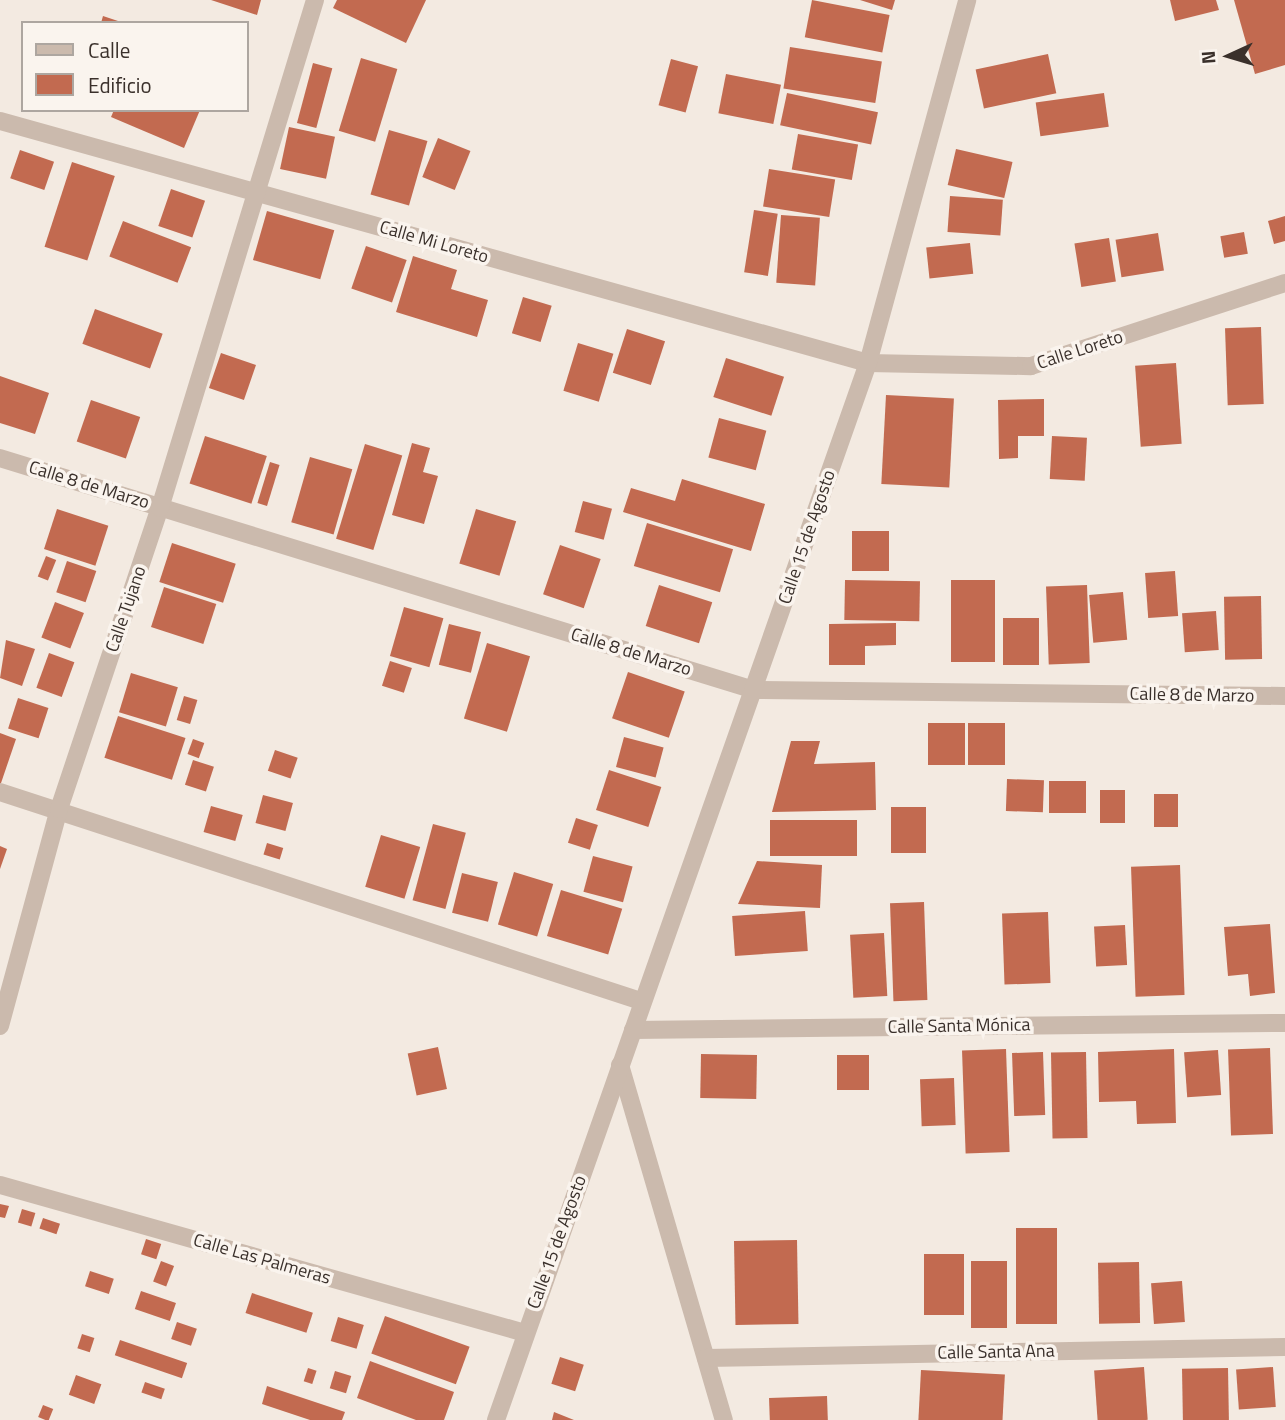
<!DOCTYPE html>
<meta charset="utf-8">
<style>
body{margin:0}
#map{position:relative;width:1285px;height:1420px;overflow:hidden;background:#f3eae1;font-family:"Titillium Web",sans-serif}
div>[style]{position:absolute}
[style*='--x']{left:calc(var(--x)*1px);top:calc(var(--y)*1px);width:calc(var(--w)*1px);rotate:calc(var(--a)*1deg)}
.building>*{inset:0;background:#c26a50;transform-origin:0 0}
.minor>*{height:18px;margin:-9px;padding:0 9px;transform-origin:9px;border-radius:9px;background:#cbbaad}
.tertiary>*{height:18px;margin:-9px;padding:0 9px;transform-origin:9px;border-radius:9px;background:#cbbaad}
span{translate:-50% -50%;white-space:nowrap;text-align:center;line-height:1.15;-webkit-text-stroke:7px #faf4ee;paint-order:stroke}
.street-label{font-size:18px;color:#3a302b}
.legend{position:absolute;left:21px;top:21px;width:228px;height:91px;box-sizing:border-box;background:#faf4ee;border:2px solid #ada6a0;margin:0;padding:9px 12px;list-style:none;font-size:21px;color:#3a302b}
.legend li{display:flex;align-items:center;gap:14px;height:35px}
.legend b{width:35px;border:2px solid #ada6a0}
.north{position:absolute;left:1194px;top:21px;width:70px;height:70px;-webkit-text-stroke:5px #faf4ee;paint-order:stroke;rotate:266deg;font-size:19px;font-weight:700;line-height:28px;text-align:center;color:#3a302b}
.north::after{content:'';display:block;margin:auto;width:24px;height:32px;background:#3a302b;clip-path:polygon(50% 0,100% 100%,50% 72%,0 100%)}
</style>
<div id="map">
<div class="building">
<div style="clip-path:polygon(211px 0,261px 0,257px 15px)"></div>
<div style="clip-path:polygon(337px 0,426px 0,406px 43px,333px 8px)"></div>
<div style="left:812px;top:0;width:79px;height:38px;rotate:11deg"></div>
<div style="clip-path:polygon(860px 0,895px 0,892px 10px)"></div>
<div style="clip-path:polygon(1170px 0,1216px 0,1219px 10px,1175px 21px)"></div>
<div style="clip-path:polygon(1234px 0,1285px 0,1285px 65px,1255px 74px)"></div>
<div style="clip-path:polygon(103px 16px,121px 22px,121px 23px,101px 23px)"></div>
<div style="left:790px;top:47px;width:93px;height:42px;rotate:9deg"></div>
<div style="left:1048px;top:54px;width:40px;height:74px;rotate:78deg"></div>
<div style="left:361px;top:58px;width:38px;height:76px;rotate:17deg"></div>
<div style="left:671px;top:59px;width:28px;height:48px;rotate:15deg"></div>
<div style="left:313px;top:63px;width:20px;height:62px;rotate:15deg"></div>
<div style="left:726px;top:74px;width:56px;height:40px;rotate:11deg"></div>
<div style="left:787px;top:93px;width:93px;height:33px;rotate:12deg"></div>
<div style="left:1104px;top:93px;width:34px;height:69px;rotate:82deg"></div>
<div style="clip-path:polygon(114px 110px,200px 110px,184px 148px,111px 117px)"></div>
<div style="left:289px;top:127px;width:47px;height:43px;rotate:12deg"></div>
<div style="left:389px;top:130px;width:40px;height:67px;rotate:16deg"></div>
<div style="left:798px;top:134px;width:61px;height:36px;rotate:10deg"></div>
<div style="left:438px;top:138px;width:35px;height:42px;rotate:22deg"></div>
<div style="left:956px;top:149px;width:58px;height:37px;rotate:13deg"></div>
<div style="left:20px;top:150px;width:36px;height:30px;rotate:19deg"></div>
<div style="left:72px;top:162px;width:45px;height:89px;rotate:18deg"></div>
<div style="left:769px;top:169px;width:67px;height:38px;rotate:9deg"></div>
<div style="left:171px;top:189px;width:36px;height:39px;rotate:19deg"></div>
<div style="left:950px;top:196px;width:53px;height:36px;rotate:4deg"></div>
<div style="left:754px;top:210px;width:24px;height:63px;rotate:9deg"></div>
<div style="left:267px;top:211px;width:70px;height:51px;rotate:16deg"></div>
<div style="left:781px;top:215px;width:39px;height:68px;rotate:4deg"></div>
<div style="clip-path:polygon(1285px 216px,1285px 241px,1274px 244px,1268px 221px)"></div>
<div style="left:123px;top:221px;width:73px;height:38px;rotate:21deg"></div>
<div style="left:1244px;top:232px;width:22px;height:24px;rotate:80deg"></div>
<div style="left:1158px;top:233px;width:38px;height:43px;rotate:81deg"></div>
<div style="left:1109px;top:238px;width:44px;height:35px;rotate:81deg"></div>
<div style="left:970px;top:243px;width:31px;height:44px;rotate:84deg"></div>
<div style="left:366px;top:246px;width:43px;height:45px;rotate:19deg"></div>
<div style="clip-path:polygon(413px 256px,457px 270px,451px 289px,488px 300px,477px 337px,396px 312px)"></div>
<div style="left:523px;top:297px;width:30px;height:38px;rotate:17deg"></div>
<div style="left:95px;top:309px;width:72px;height:37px;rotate:20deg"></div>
<div style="left:1261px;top:327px;width:77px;height:36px;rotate:88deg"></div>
<div style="left:627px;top:329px;width:40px;height:46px;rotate:18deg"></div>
<div style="left:578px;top:343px;width:37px;height:50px;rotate:17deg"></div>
<div style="left:221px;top:353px;width:37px;height:37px;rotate:19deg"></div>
<div style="left:726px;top:358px;width:61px;height:41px;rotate:18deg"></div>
<div style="left:1176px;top:363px;width:81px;height:41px;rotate:86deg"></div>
<div style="clip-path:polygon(0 376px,49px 393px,35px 434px,0 423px)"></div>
<div style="left:886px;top:395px;width:68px;height:89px;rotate:3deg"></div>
<div style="clip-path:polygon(1044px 399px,1044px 436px,1018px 436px,1018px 458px,999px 459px,998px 400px)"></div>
<div style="left:91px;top:400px;width:52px;height:44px;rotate:19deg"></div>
<div style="left:719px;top:418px;width:49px;height:41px;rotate:15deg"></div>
<div style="left:205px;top:436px;width:65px;height:50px;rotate:18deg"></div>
<div style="left:1052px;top:436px;width:35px;height:43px;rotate:3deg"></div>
<div style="clip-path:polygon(412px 443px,430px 448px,423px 472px,438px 476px,424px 524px,392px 515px)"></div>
<div style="left:365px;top:444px;width:39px;height:99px;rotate:17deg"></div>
<div style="left:310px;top:457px;width:44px;height:68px;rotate:16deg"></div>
<div style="left:270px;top:462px;width:10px;height:43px;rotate:17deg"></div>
<div style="clip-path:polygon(682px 479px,765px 504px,751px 551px,623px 512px,631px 488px,675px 501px)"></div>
<div style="left:583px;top:501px;width:30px;height:32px;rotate:15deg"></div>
<div style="left:57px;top:509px;width:54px;height:42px;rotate:18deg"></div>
<div style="left:476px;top:509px;width:42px;height:57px;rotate:17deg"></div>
<div style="left:647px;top:523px;width:90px;height:45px;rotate:17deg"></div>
<div style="left:852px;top:531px;width:37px;height:40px"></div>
<div style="left:172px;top:543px;width:67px;height:41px;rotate:18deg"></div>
<div style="left:560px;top:545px;width:43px;height:52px;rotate:19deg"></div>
<div style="left:46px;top:556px;width:11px;height:22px;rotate:22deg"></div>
<div style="left:67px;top:561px;width:31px;height:33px;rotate:19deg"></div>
<div style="left:1175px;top:571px;width:45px;height:30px;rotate:86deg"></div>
<div style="left:845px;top:580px;width:75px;height:40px;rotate:1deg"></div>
<div style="left:951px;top:580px;width:44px;height:82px"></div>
<div style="left:659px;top:585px;width:56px;height:43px;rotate:18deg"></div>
<div style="left:1087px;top:585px;width:78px;height:41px;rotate:88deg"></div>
<div style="left:164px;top:587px;width:55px;height:42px;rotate:18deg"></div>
<div style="left:1123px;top:592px;width:48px;height:34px;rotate:85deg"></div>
<div style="left:1261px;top:596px;width:63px;height:37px;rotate:89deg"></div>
<div style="left:55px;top:602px;width:31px;height:38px;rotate:21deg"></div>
<div style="left:404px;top:607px;width:41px;height:51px;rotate:16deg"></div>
<div style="left:1216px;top:611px;width:39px;height:34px;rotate:86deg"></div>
<div style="left:1039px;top:618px;width:47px;height:36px;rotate:90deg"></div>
<div style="clip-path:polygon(896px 623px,896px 645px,865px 646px,865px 665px,829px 665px,829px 624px)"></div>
<div style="left:449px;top:624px;width:33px;height:42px;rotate:14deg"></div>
<div style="clip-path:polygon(6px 640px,35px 649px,22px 686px,0 678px)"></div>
<div style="left:487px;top:643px;width:45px;height:79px;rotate:17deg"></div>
<div style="left:49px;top:653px;width:27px;height:37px;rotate:20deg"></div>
<div style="left:390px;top:661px;width:23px;height:26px;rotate:18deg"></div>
<div style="left:628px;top:672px;width:60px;height:49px;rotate:19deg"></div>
<div style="left:131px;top:673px;width:49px;height:41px;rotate:17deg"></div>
<div style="left:184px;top:696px;width:14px;height:25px;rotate:17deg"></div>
<div style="left:18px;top:698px;width:32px;height:32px;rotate:18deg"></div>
<div style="left:118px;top:716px;width:71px;height:44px;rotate:18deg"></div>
<div style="left:928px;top:723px;width:37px;height:42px"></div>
<div style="left:968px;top:723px;width:37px;height:42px"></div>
<div style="clip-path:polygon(0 733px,16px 739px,0 786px)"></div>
<div style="left:624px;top:737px;width:41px;height:31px;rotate:15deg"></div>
<div style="left:193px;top:739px;width:12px;height:16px;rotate:20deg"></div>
<div style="clip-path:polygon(791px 741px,820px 741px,814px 764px,875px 762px,876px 810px,772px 812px)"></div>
<div style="left:275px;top:750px;width:24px;height:22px;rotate:19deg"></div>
<div style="left:193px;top:760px;width:22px;height:26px;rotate:18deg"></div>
<div style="left:609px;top:770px;width:55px;height:42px;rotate:18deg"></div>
<div style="left:1007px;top:779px;width:37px;height:32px;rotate:2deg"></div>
<div style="left:1049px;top:781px;width:37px;height:32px"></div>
<div style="left:1125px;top:790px;width:33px;height:25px;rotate:90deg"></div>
<div style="left:1154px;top:794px;width:24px;height:33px"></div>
<div style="left:263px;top:795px;width:31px;height:29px;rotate:15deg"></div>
<div style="left:211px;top:806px;width:33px;height:27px;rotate:16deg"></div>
<div style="left:891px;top:807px;width:35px;height:46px"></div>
<div style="left:576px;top:818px;width:23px;height:26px;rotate:18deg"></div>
<div style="left:857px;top:820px;width:36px;height:87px;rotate:90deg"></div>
<div style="left:433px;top:824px;width:34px;height:79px;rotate:15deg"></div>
<div style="left:381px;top:835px;width:41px;height:54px;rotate:17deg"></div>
<div style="left:267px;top:843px;width:17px;height:12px;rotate:17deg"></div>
<div style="clip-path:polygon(0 846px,7px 849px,0 869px)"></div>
<div style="left:593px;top:856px;width:41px;height:37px;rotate:15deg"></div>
<div style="clip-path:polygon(757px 861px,822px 865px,820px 908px,738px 904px)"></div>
<div style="left:1180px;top:865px;width:130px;height:49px;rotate:88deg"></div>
<div style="left:514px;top:872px;width:41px;height:55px;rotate:17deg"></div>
<div style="left:462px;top:873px;width:37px;height:41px;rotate:14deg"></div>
<div style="left:561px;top:890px;width:64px;height:48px;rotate:17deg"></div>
<div style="left:924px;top:902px;width:98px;height:34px;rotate:88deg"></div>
<div style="left:805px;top:911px;width:40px;height:73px;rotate:86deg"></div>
<div style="left:1048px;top:912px;width:71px;height:46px;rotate:88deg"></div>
<div style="clip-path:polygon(1270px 924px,1275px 993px,1250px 996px,1248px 974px,1228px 976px,1224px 927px)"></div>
<div style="left:1125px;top:925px;width:40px;height:31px;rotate:87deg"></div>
<div style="left:884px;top:933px;width:63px;height:34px;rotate:87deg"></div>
<div style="left:438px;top:1047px;width:43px;height:31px;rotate:78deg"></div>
<div style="left:1270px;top:1048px;width:86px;height:42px;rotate:88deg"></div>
<div style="left:1006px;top:1049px;width:103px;height:44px;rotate:88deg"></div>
<div style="clip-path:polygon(1174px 1049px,1176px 1123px,1137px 1124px,1136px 1101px,1099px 1102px,1098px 1052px)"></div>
<div style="left:1218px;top:1050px;width:45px;height:34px;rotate:86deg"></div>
<div style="left:1043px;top:1052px;width:63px;height:31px;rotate:88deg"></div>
<div style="left:1086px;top:1052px;width:86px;height:35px;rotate:89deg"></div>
<div style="left:701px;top:1054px;width:56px;height:44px;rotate:1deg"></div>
<div style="left:837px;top:1055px;width:32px;height:35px"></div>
<div style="left:954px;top:1078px;width:47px;height:34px;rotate:88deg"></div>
<div style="clip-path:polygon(0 1204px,9px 1206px,5px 1218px,0 1217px)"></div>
<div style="left:22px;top:1209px;width:14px;height:14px;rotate:17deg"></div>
<div style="left:43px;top:1218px;width:18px;height:11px;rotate:19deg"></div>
<div style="left:1016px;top:1228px;width:41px;height:96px"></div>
<div style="left:146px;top:1239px;width:16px;height:16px;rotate:18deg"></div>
<div style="left:797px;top:1240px;width:84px;height:63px;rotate:89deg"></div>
<div style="left:924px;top:1254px;width:40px;height:61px"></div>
<div style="left:161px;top:1261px;width:14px;height:22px;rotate:21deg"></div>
<div style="left:971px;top:1261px;width:36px;height:67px"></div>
<div style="left:1139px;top:1262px;width:61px;height:41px;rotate:89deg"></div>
<div style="left:90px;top:1271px;width:25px;height:16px;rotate:18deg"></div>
<div style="left:1182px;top:1281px;width:41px;height:31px;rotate:86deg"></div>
<div style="left:141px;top:1291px;width:37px;height:19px;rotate:19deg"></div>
<div style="left:252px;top:1293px;width:64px;height:21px;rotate:18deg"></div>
<div style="left:385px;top:1316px;width:90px;height:40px;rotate:20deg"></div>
<div style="left:338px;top:1317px;width:27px;height:25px;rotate:17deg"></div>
<div style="left:177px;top:1322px;width:21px;height:18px;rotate:19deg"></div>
<div style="left:82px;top:1334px;width:13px;height:15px;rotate:18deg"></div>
<div style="left:120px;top:1340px;width:71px;height:16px;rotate:19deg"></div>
<div style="left:560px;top:1357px;width:25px;height:28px;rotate:18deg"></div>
<div style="clip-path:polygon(370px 1361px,454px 1392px,444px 1420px,416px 1420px,357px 1398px)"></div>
<div style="left:1144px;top:1367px;width:53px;height:50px;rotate:86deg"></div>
<div style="left:1273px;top:1367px;width:40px;height:37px;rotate:86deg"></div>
<div style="left:308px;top:1368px;width:9px;height:14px;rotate:18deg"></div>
<div style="left:1228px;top:1368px;width:52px;height:46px;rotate:89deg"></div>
<div style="left:921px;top:1370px;width:84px;height:50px;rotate:3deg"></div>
<div style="left:335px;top:1371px;width:17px;height:18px;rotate:17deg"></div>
<div style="left:76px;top:1375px;width:27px;height:21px;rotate:20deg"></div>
<div style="left:145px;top:1382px;width:21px;height:11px;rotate:19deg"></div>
<div style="clip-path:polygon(267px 1386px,345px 1412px,342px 1420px,310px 1420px,262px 1404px)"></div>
<div style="left:827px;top:1396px;width:24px;height:58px;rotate:88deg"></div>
<div style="left:43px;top:1405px;width:11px;height:13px;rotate:22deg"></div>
<div style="clip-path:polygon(554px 1412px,574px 1420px,552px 1420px)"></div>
</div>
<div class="minor">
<div style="--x:0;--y:121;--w:901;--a:15.58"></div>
<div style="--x:868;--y:363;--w:163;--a:1.1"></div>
<div style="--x:1031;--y:366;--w:267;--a:-18.1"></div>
<div style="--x:0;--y:458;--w:789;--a:17.1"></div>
<div style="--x:754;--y:690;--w:531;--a:0.65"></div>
<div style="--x:0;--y:792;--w:674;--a:18.06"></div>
<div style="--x:0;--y:1026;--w:225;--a:-74.8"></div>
<div style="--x:59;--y:809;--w:317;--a:-71.5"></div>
<div style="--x:160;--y:508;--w:531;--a:-73.03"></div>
<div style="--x:633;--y:1030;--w:652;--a:-0.62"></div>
<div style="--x:620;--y:1065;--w:370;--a:73.7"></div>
<div style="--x:0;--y:1185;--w:545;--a:15.74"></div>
<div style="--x:706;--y:1358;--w:579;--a:-1.09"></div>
</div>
<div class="tertiary">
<div style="--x:496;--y:1420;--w:1121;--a:-70.61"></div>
<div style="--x:868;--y:363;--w:376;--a:-74.7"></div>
</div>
<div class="street-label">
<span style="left:434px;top:242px;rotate:16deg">Calle Mi Loreto</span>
<span style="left:1080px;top:350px;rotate:-18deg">Calle Loreto</span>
<span style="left:89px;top:485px;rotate:17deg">Calle 8 de Marzo</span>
<span style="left:807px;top:537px;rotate:-71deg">Calle 15 de Agosto</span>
<span style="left:126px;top:609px;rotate:-71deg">Calle Tujano</span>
<span style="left:631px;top:652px;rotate:17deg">Calle 8 de Marzo</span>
<span style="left:1192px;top:695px;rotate:1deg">Calle 8 de Marzo</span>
<span style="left:959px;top:1026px;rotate:-1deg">Calle Santa Mónica</span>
<span style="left:557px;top:1242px;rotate:-70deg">Calle 15 de Agosto</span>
<span style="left:262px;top:1259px;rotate:16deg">Calle Las Palmeras</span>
<span style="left:996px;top:1352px;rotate:-1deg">Calle Santa Ana</span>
</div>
<ul class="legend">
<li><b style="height:9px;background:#cbbaad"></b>Calle</li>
<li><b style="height:19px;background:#c26a50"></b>Edificio</li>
</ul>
<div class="north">N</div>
</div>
